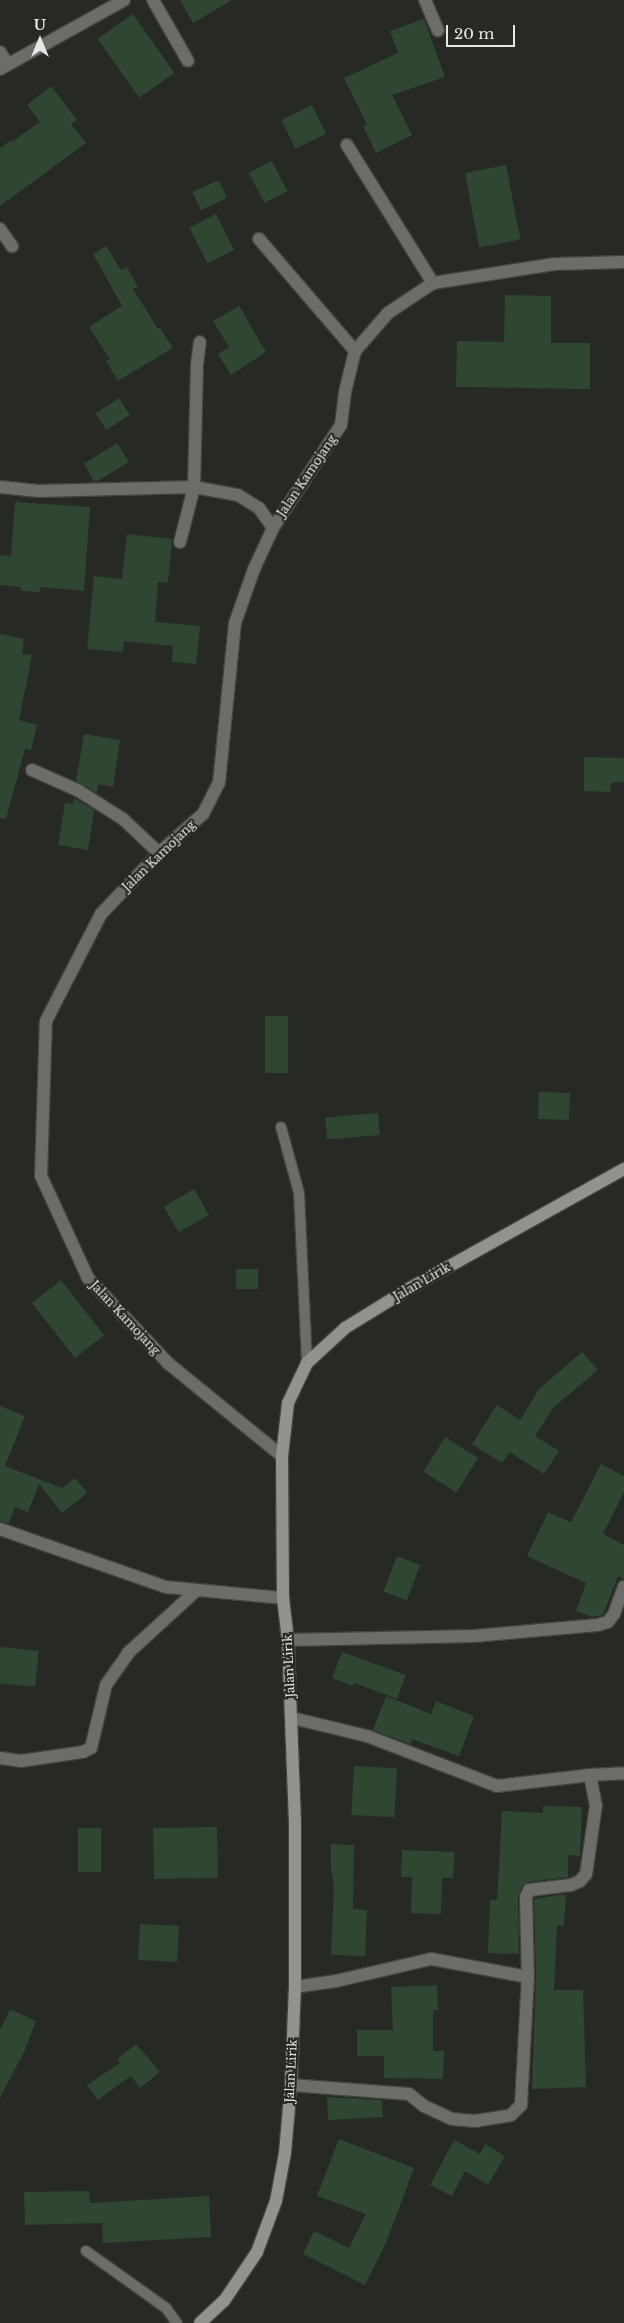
<!DOCTYPE html>
<style>
body{margin:0}
#map{position:relative;width:624px;height:2323px;overflow:hidden;background:#272924;font-family:"Libre Baskerville",serif}
div>[style]{position:absolute}
[style*='--x']{left:calc(var(--x)*1px);top:calc(var(--y)*1px);width:calc(var(--w)*1px);rotate:calc(var(--a)*1deg)}
.building>*{inset:0;background:#2f4632;transform-origin:0 0}
.roads{filter:drop-shadow(1px 0 #42443f) drop-shadow(-1px 0 #42443f) drop-shadow(0 1px #42443f) drop-shadow(0 -1px #42443f)}
.lane>*{height:10px;margin:-5px;padding:0 5px;transform-origin:5px;border-radius:5px;background:#6c6c69}
.street>*{height:12px;margin:-6px;padding:0 6px;transform-origin:6px;border-radius:6px;background:#6c6c69}
.secondary>*{height:12px;margin:-6px;padding:0 6px;transform-origin:6px;border-radius:6px;background:#93928e}
span{translate:-50% -50%;white-space:nowrap;text-align:center;line-height:1.15;-webkit-text-stroke:4.5px #272924;paint-order:stroke}
.street-label{font-size:12px;color:#e7e8e5}
.north{position:absolute;left:15px;top:15px;width:50px;height:50px;-webkit-text-stroke:4px #272924;paint-order:stroke;rotate:0deg;font-size:14px;font-weight:700;line-height:20px;text-align:center;color:#e7e8e5}
.north::after{content:'';display:block;margin:auto;width:18px;height:22px;background:#e7e8e5;clip-path:polygon(50% 0,100% 100%,50% 72%,0 100%)}
.scale{position:absolute;left:446px;top:25px;width:69px;height:22px;box-sizing:border-box;border:2px solid #e7e8e5;border-top:0;padding-left:6px;font-size:15px;line-height:18px;white-space:nowrap;color:#e7e8e5;-webkit-text-stroke:4px #272924;paint-order:stroke}
</style>
<div id="map">
<div class="building">
<div style="clip-path:polygon(180px 0,232px 0,193px 23px)"></div>
<div style="left:133px;top:14px;width:72px;height:43px;rotate:55deg"></div>
<div style="clip-path:polygon(424px 19px,445px 77px,392px 95px,412px 135px,376px 153px,363px 126px,367px 124px,344px 78px,398px 53px,390px 31px)"></div>
<div style="clip-path:polygon(51px 86px,77px 120px,71px 124px,86px 143px,0 206px,0 148px,11px 140px,12px 142px,40px 122px,27px 105px)"></div>
<div style="left:312px;top:105px;width:32px;height:34px;rotate:64deg"></div>
<div style="left:272px;top:161px;width:34px;height:26px;rotate:63deg"></div>
<div style="left:506px;top:165px;width:76px;height:42px;rotate:79deg"></div>
<div style="left:219px;top:180px;width:20px;height:29px;rotate:66deg"></div>
<div style="left:216px;top:214px;width:40px;height:30px;rotate:63deg"></div>
<div style="clip-path:polygon(106px 246px,121px 270px,127px 267px,138px 287px,133px 289px,158px 329px,160px 328px,173px 348px,118px 381px,106px 361px,110px 359px,89px 327px,122px 306px,93px 254px)"></div>
<div style="clip-path:polygon(505px 295px,551px 296px,551px 343px,590px 343px,590px 389px,456px 387px,457px 341px,504px 342px)"></div>
<div style="clip-path:polygon(239px 306px,266px 352px,231px 375px,218px 354px,229px 347px,213px 321px)"></div>
<div style="left:119px;top:398px;width:20px;height:28px;rotate:57deg"></div>
<div style="clip-path:polygon(117px 443px,129px 462px,98px 481px,94px 481px,84px 464px)"></div>
<div style="clip-path:polygon(15px 502px,90px 507px,84px 591px,40px 587px,40px 592px,21px 591px,21px 587px,0 585px,0 555px,11px 556px)"></div>
<div style="clip-path:polygon(127px 534px,172px 539px,168px 583px,158px 582px,155px 622px,200px 626px,196px 664px,172px 662px,173px 646px,124px 641px,123px 652px,87px 649px,94px 576px,122px 579px)"></div>
<div style="clip-path:polygon(0 634px,24px 639px,22px 654px,32px 655px,19px 720px,37px 725px,31px 750px,25px 749px,6px 819px,0 818px)"></div>
<div style="clip-path:polygon(84px 734px,120px 740px,113px 787px,98px 784px,97px 793px,76px 781px)"></div>
<div style="clip-path:polygon(584px 757px,624px 758px,624px 782px,611px 783px,610px 792px,584px 791px)"></div>
<div style="clip-path:polygon(74px 798px,94px 810px,88px 850px,58px 845px,65px 803px,73px 804px)"></div>
<div style="left:265px;top:1016px;width:23px;height:57px"></div>
<div style="left:539px;top:1092px;width:31px;height:27px;rotate:2deg"></div>
<div style="left:378px;top:1113px;width:22px;height:53px;rotate:85deg"></div>
<div style="left:194px;top:1189px;width:30px;height:35px;rotate:60deg"></div>
<div style="left:236px;top:1269px;width:22px;height:20px"></div>
<div style="left:61px;top:1280px;width:70px;height:37px;rotate:52deg"></div>
<div style="clip-path:polygon(582px 1352px,598px 1370px,554px 1407px,535px 1436px,559px 1451px,544px 1474px,510px 1452px,502px 1463px,472px 1444px,497px 1405px,520px 1420px,539px 1389px)"></div>
<div style="clip-path:polygon(0 1406px,25px 1416px,5px 1466px,62px 1488px,75px 1478px,87px 1493px,62px 1513px,39px 1484px,28px 1512px,15px 1507px,9px 1523px,0 1521px)"></div>
<div style="left:445px;top:1437px;width:39px;height:41px;rotate:32deg"></div>
<div style="clip-path:polygon(601px 1464px,624px 1476px,624px 1492px,603px 1534px,624px 1545px,624px 1579px,618px 1576px,603px 1615px,592px 1617px,576px 1611px,586px 1583px,527px 1556px,548px 1512px,571px 1522px)"></div>
<div style="left:397px;top:1556px;width:25px;height:38px;rotate:21deg"></div>
<div style="left:0;top:1647px;width:39px;height:36px;rotate:6deg"></div>
<div style="clip-path:polygon(342px 1652px,406px 1675px,397px 1699px,354px 1683px,353px 1686px,332px 1678px)"></div>
<div style="clip-path:polygon(386px 1696px,431px 1714px,436px 1701px,474px 1716px,459px 1756px,412px 1739px,410px 1744px,373px 1730px)"></div>
<div style="left:354px;top:1766px;width:43px;height:49px;rotate:3deg"></div>
<div style="clip-path:polygon(543px 1806px,582px 1807px,580px 1856px,568px 1855px,568px 1877px,528px 1882px,522px 1886px,518px 1897px,519px 1954px,488px 1953px,490px 1900px,497px 1900px,502px 1811px,543px 1813px)"></div>
<div style="left:217px;top:1827px;width:51px;height:64px;rotate:89deg"></div>
<div style="left:78px;top:1828px;width:23px;height:44px"></div>
<div style="clip-path:polygon(331px 1844px,354px 1845px,353px 1909px,367px 1910px,365px 1956px,331px 1955px,334px 1885px,331px 1869px)"></div>
<div style="clip-path:polygon(402px 1850px,455px 1852px,453px 1878px,442px 1878px,441px 1914px,411px 1913px,412px 1877px,401px 1877px)"></div>
<div style="clip-path:polygon(566px 1894px,564px 1926px,557px 1925px,554px 1990px,583px 1990px,586px 2087px,532px 2089px,536px 1977px,534px 1899px)"></div>
<div style="left:140px;top:1924px;width:39px;height:36px;rotate:3deg"></div>
<div style="clip-path:polygon(437px 1985px,438px 2010px,433px 2010px,433px 2051px,444px 2051px,443px 2079px,384px 2078px,384px 2056px,357px 2056px,357px 2030px,393px 2030px,391px 1987px)"></div>
<div style="clip-path:polygon(10px 2009px,36px 2021px,25px 2050px,0 2098px,0 2030px)"></div>
<div style="clip-path:polygon(136px 2044px,160px 2072px,140px 2088px,131px 2076px,98px 2100px,87px 2085px,120px 2063px,117px 2059px)"></div>
<div style="clip-path:polygon(327px 2097px,382px 2100px,383px 2117px,328px 2120px)"></div>
<div style="clip-path:polygon(339px 2139px,414px 2168px,386px 2243px,365px 2285px,303px 2254px,314px 2231px,349px 2248px,366px 2214px,317px 2196px)"></div>
<div style="clip-path:polygon(454px 2140px,480px 2154px,485px 2144px,505px 2156px,488px 2185px,465px 2171px,452px 2196px,430px 2185px)"></div>
<div style="clip-path:polygon(89px 2191px,90px 2203px,209px 2196px,211px 2237px,103px 2243px,102px 2223px,25px 2225px,24px 2192px)"></div>
</div>
<div class="roads">
<div class="lane">
<div style="--x:281;--y:1127;--w:68;--a:74.7"></div>
<div style="--x:299;--y:1193;--w:170;--a:87.3"></div>
<div style="--x:86;--y:2251;--w:98;--a:35.5"></div>
<div style="--x:166;--y:2308;--w:19;--a:54"></div>
</div>
<div class="street">
<div style="--x:153;--y:0;--w:70;--a:60.2"></div>
<div style="--x:425;--y:0;--w:33;--a:67"></div>
<div style="--x:0;--y:52;--w:15;--a:58"></div>
<div style="--x:0;--y:69;--w:142;--a:-29.1"></div>
<div style="--x:347;--y:145;--w:163;--a:58.1"></div>
<div style="--x:0;--y:229;--w:21;--a:55"></div>
<div style="--x:259;--y:239;--w:148;--a:49.4"></div>
<div style="--x:0;--y:487;--w:39;--a:6"></div>
<div style="--x:39;--y:491;--w:155;--a:-1.5"></div>
<div style="--x:194;--y:487;--w:45;--a:10.3"></div>
<div style="--x:238;--y:495;--w:25;--a:32"></div>
<div style="--x:259;--y:508;--w:24;--a:55"></div>
<div style="--x:180;--y:542;--w:57;--a:-75.7"></div>
<div style="--x:194;--y:487;--w:122;--a:-88.6"></div>
<div style="--x:197;--y:365;--w:23;--a:-83"></div>
<div style="--x:32;--y:770;--w:51;--a:24.1"></div>
<div style="--x:79;--y:791;--w:52;--a:32.5"></div>
<div style="--x:123;--y:819;--w:50;--a:43.4"></div>
<div style="--x:282;--y:1456;--w:147;--a:-140.8"></div>
<div style="--x:168;--y:1363;--w:117;--a:-133.3"></div>
<div style="--x:88;--y:1278;--w:112;--a:-114.7"></div>
<div style="--x:41;--y:1176;--w:155;--a:-88.2"></div>
<div style="--x:46;--y:1021;--w:120;--a:-62.8"></div>
<div style="--x:101;--y:914;--w:84;--a:-46.4"></div>
<div style="--x:159;--y:853;--w:59;--a:-41.6"></div>
<div style="--x:203;--y:814;--w:35;--a:-63"></div>
<div style="--x:219;--y:783;--w:161;--a:-84.3"></div>
<div style="--x:235;--y:623;--w:57;--a:-70.6"></div>
<div style="--x:254;--y:569;--w:45;--a:-65.1"></div>
<div style="--x:273;--y:528;--w:123;--a:-56.6"></div>
<div style="--x:341;--y:425;--w:33;--a:-83"></div>
<div style="--x:345;--y:392;--w:42;--a:-76.3"></div>
<div style="--x:355;--y:351;--w:50;--a:-49"></div>
<div style="--x:388;--y:313;--w:54;--a:-33.7"></div>
<div style="--x:433;--y:283;--w:123;--a:-8.9"></div>
<div style="--x:555;--y:264;--w:69;--a:-1.7"></div>
<div style="--x:0;--y:1529;--w:176;--a:19.3"></div>
<div style="--x:166;--y:1587;--w:118;--a:5.4"></div>
<div style="--x:288;--y:1640;--w:186;--a:-1.2"></div>
<div style="--x:474;--y:1636;--w:124;--a:-5.1"></div>
<div style="--x:598;--y:1625;--w:10;--a:-17"></div>
<div style="--x:608;--y:1622;--w:10;--a:-53"></div>
<div style="--x:614;--y:1614;--w:29;--a:-70"></div>
<div style="--x:292;--y:1718;--w:77;--a:13.5"></div>
<div style="--x:367;--y:1736;--w:139;--a:21"></div>
<div style="--x:497;--y:1786;--w:94;--a:-6.7"></div>
<div style="--x:590;--y:1775;--w:31;--a:79"></div>
<div style="--x:596;--y:1805;--w:70;--a:98.2"></div>
<div style="--x:586;--y:1874;--w:9;--a:131"></div>
<div style="--x:580;--y:1881;--w:10;--a:156"></div>
<div style="--x:571;--y:1885;--w:42;--a:173.2"></div>
<div style="--x:529;--y:1890;--w:8;--a:113"></div>
<div style="--x:526;--y:1897;--w:80;--a:88.6"></div>
<div style="--x:528;--y:1977;--w:99;--a:-169.5"></div>
<div style="--x:431;--y:1959;--w:98;--a:167"></div>
<div style="--x:336;--y:1981;--w:41;--a:171.7"></div>
<div style="--x:0;--y:1758;--w:21;--a:8"></div>
<div style="--x:21;--y:1761;--w:63;--a:-8.3"></div>
<div style="--x:83;--y:1752;--w:9;--a:-27"></div>
<div style="--x:91;--y:1748;--w:65;--a:-76.6"></div>
<div style="--x:106;--y:1685;--w:39;--a:-55"></div>
<div style="--x:128;--y:1653;--w:92;--a:-42.4"></div>
<div style="--x:590;--y:1775;--w:34;--a:-3"></div>
<div style="--x:291;--y:2085;--w:118;--a:4.4"></div>
<div style="--x:409;--y:2094;--w:19;--a:39"></div>
<div style="--x:424;--y:2106;--w:31;--a:25"></div>
<div style="--x:452;--y:2119;--w:23;--a:5"></div>
<div style="--x:475;--y:2121;--w:36;--a:-9"></div>
<div style="--x:511;--y:2115;--w:14;--a:-45"></div>
<div style="--x:521;--y:2105;--w:128;--a:-86.9"></div>
</div>
<div class="secondary">
<div style="--x:200;--y:2323;--w:33;--a:-43"></div>
<div style="--x:224;--y:2301;--w:59;--a:-56"></div>
<div style="--x:257;--y:2252;--w:54;--a:-69.6"></div>
<div style="--x:276;--y:2201;--w:49;--a:-79.4"></div>
<div style="--x:285;--y:2153;--w:68;--a:-85"></div>
<div style="--x:291;--y:2085;--w:98;--a:-87.7"></div>
<div style="--x:295;--y:1987;--w:164;--a:-90"></div>
<div style="--x:295;--y:1823;--w:183;--a:-92.2"></div>
<div style="--x:288;--y:1640;--w:42;--a:-96.8"></div>
<div style="--x:283;--y:1598;--w:142;--a:-90.4"></div>
<div style="--x:282;--y:1456;--w:53;--a:-83.5"></div>
<div style="--x:288;--y:1403;--w:44;--a:-64.6"></div>
<div style="--x:307;--y:1363;--w:52;--a:-42.6"></div>
<div style="--x:345;--y:1328;--w:76;--a:-31.6"></div>
<div style="--x:410;--y:1288;--w:245;--a:-29.1"></div>
</div>
</div>
<div class="street-label">
<span style="left:307px;top:476px;rotate:-56deg">Jalan Kamojang</span>
<span style="left:159px;top:856px;rotate:-44deg">Jalan Kamojang</span>
<span style="left:422px;top:1282px;rotate:-30deg">Jalan Lirik</span>
<span style="left:125px;top:1318px;rotate:47deg">Jalan Kamojang</span>
<span style="left:289px;top:1666px;rotate:-93deg">Jalan Lirik</span>
<span style="left:291px;top:2071px;rotate:-87deg">Jalan Lirik</span>
</div>
<div class="north">U</div>
<div class="scale">20 m</div>
</div>
